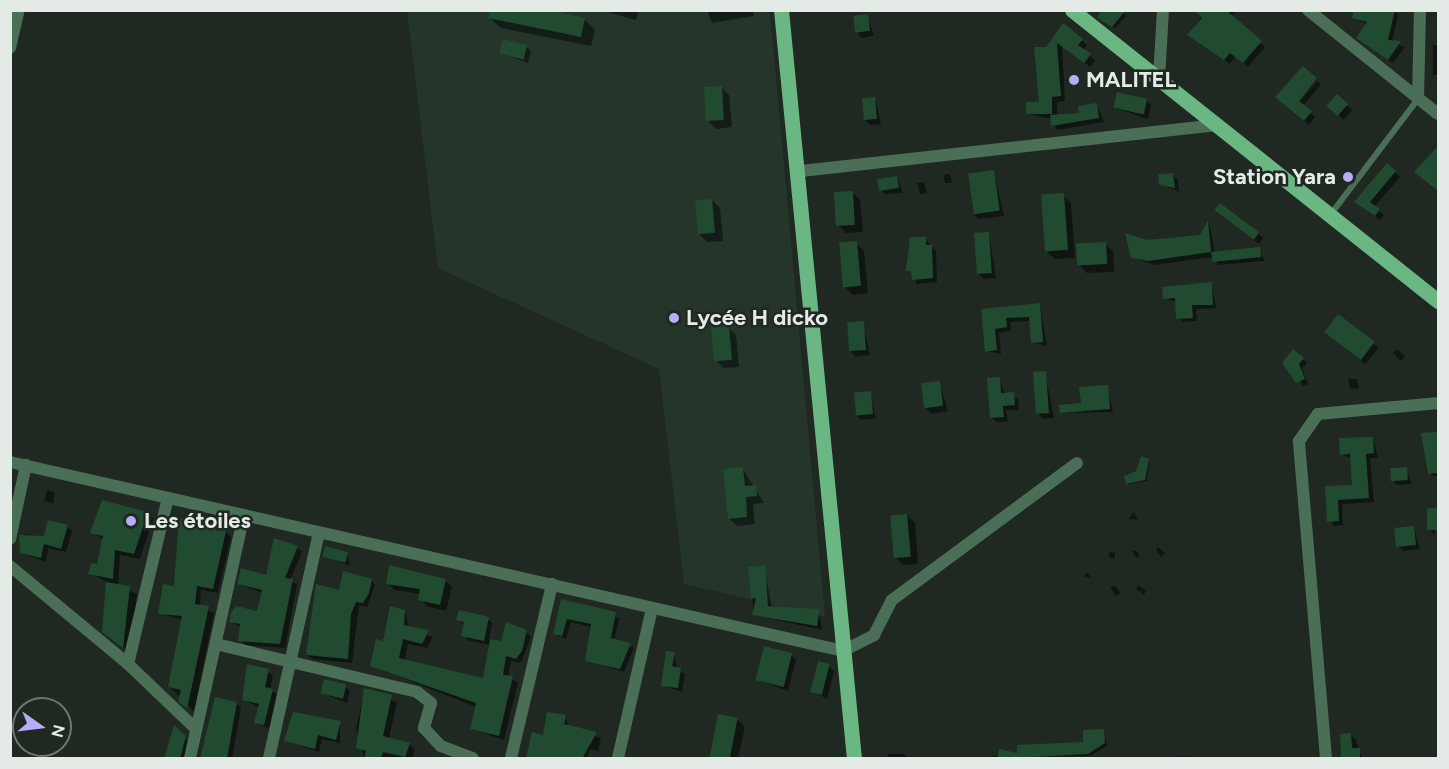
<!DOCTYPE html>
<meta charset="utf-8">
<style>
body{margin:0}
#map{position:relative;width:1449px;height:769px;overflow:hidden;background:#1f2922;font-family:Figtree,sans-serif}
div>[style]{position:absolute}
[style*='--x']{left:calc(var(--x)*1px);top:calc(var(--y)*1px);width:calc(var(--w)*1px);rotate:calc(var(--a)*1deg)}
.built>*{inset:0;background:#25352a}
.shadow>*{inset:0;background:#0007;transform-origin:0 0}
.building>*{inset:0;background:#204b30;transform-origin:0 0}
.lane>*{height:6px;margin:-3px;padding:0 3px;transform-origin:3px;border-radius:3px;background:#4b6f56}
.street>*{height:12px;margin:-6px;padding:0 6px;transform-origin:6px;border-radius:6px;background:#4b6f56}
.primary>*{height:15px;margin:-7.5px;padding:0 7.5px;transform-origin:7.5px;border-radius:7.5px;background:#6ab784}
.dots>*{width:16px;height:16px;translate:-50% -50%;box-sizing:border-box;border:3px solid #1f2922;border-radius:50%}
span{translate:-50% -50%;white-space:nowrap;text-align:center;line-height:1.15;-webkit-text-stroke:5px #1f2922;paint-order:stroke}
.poi-label{font-size:22px;color:#e4ebe6;font-weight:700}
.left{translate:0 -50%;text-align:left}
.right{translate:-100% -50%;text-align:right}
.frame{position:absolute;inset:0;border:12px solid #e4ebe6;pointer-events:none}
.north{position:absolute;left:12px;top:697px;width:60px;height:60px;box-sizing:border-box;background:#1f2922;border:2px solid #6e7770;border-radius:50%;rotate:104deg;font-size:16px;font-weight:700;line-height:24px;text-align:center;color:#e4ebe6}
.north::after{content:'';display:block;margin:auto;width:21px;height:27px;background:#b6acf8;clip-path:polygon(50% 0,100% 100%,50% 72%,0 100%)}
</style>
<div id="map">
<div class="built">
<div style="clip-path:polygon(407px 11px,770px 11px,825px 617px,684px 584px,659px 369px,438px 268px)"></div>
</div>
<div class="shadow">
<div style="clip-path:polygon(599px 10px,639px 10px,636px 20px)"></div>
<div style="clip-path:polygon(707px 10px,753px 10px,754px 16px,712px 23px)"></div>
<div style="clip-path:polygon(1120px 10px,1126px 16px,1115px 28px,1101px 19px)"></div>
<div style="clip-path:polygon(1206px 10px,1236px 10px,1232px 17px,1265px 47px,1248px 67px,1236px 56px,1230px 64px,1189px 35px)"></div>
<div style="clip-path:polygon(1394px 10px,1398px 15px,1392px 42px,1405px 47px,1393px 63px,1362px 42px,1367px 24px,1354px 18px)"></div>
<div style="clip-path:polygon(867px 15px,874px 36px,862px 38px,857px 33px)"></div>
<div style="clip-path:polygon(490px 18px,584px 19px,595px 30px,591px 46px,501px 28px)"></div>
<div style="clip-path:polygon(1063px 25px,1087px 45px,1084px 50px,1095px 61px,1090px 67px,1062px 46px,1065px 101px,1057px 102px,1057px 116px,1081px 114px,1097px 105px,1104px 122px,1057px 130px,1052px 119px,1028px 114px,1041px 104px,1047px 48px)"></div>
<div style="left:1433px;top:45px;width:5px;height:30px"></div>
<div style="clip-path:polygon(526px 46px,531px 51px,528px 63px,501px 53px)"></div>
<div style="clip-path:polygon(1317px 81px,1321px 84px,1303px 106px,1315px 117px,1309px 125px,1282px 102px,1295px 107px)"></div>
<div style="clip-path:polygon(721px 87px,729px 95px,732px 127px,716px 129px,708px 121px)"></div>
<div style="left:1337px;top:96px;width:21px;height:13px;rotate:43deg"></div>
<div style="clip-path:polygon(875px 98px,881px 124px,870px 125px,865px 120px)"></div>
<div style="clip-path:polygon(1146px 100px,1151px 105px,1148px 119px,1115px 108px)"></div>
<div style="clip-path:polygon(1438px 147px,1438px 191px,1416px 172px)"></div>
<div style="clip-path:polygon(994px 172px,1004px 216px,978px 219px,974px 214px)"></div>
<div style="clip-path:polygon(1395px 172px,1400px 177px,1374px 207px,1384px 215px,1380px 220px,1361px 206px)"></div>
<div style="clip-path:polygon(943px 175px,950px 174px,952px 183px,945px 183px)"></div>
<div style="clip-path:polygon(1173px 175px,1178px 180px,1179px 192px,1161px 184px)"></div>
<div style="clip-path:polygon(897px 177px,903px 193px,885px 194px,880px 189px)"></div>
<div style="clip-path:polygon(924px 182px,927px 193px,920px 194px,917px 183px)"></div>
<div style="clip-path:polygon(852px 192px,860px 200px,863px 232px,846px 233px,839px 226px)"></div>
<div style="clip-path:polygon(1063px 195px,1071px 203px,1075px 258px,1055px 259px,1047px 252px)"></div>
<div style="clip-path:polygon(712px 200px,720px 208px,723px 241px,707px 242px,699px 234px)"></div>
<div style="clip-path:polygon(1222px 216px,1258px 233px,1263px 238px,1259px 244px)"></div>
<div style="clip-path:polygon(1209px 222px,1215px 253px,1259px 249px,1265px 261px,1218px 265px,1213px 257px,1154px 265px,1132px 257px,1146px 242px,1201px 237px)"></div>
<div style="clip-path:polygon(989px 234px,996px 278px,984px 279px,979px 274px)"></div>
<div style="clip-path:polygon(925px 239px,936px 251px,937px 282px,917px 284px,907px 256px)"></div>
<div style="clip-path:polygon(856px 243px,864px 251px,868px 293px,853px 295px,845px 287px)"></div>
<div style="clip-path:polygon(1105px 244px,1113px 251px,1114px 272px,1087px 273px,1079px 265px)"></div>
<div style="clip-path:polygon(1212px 284px,1216px 308px,1196px 309px,1197px 321px,1182px 322px,1176px 302px,1165px 298px)"></div>
<div style="clip-path:polygon(1040px 305px,1047px 346px,1033px 342px,1031px 321px,1010px 322px,1011px 331px,999px 333px,1001px 354px,986px 351px,982px 311px)"></div>
<div style="left:1339px;top:316px;width:51px;height:21px;rotate:39deg"></div>
<div style="clip-path:polygon(863px 323px,870px 355px,856px 357px,851px 352px)"></div>
<div style="clip-path:polygon(728px 327px,736px 335px,739px 367px,723px 368px,716px 360px)"></div>
<div style="clip-path:polygon(1397px 349px,1405px 356px,1401px 361px,1393px 353px)"></div>
<div style="clip-path:polygon(1294px 351px,1307px 363px,1302px 369px,1308px 384px,1302px 386px)"></div>
<div style="clip-path:polygon(1045px 372px,1054px 418px,1043px 419px,1038px 414px)"></div>
<div style="clip-path:polygon(999px 378px,1005px 394px,1018px 399px,1019px 410px,1006px 410px,1008px 422px,997px 422px,992px 418px)"></div>
<div style="clip-path:polygon(1348px 379px,1357px 379px,1359px 388px,1350px 389px)"></div>
<div style="clip-path:polygon(939px 382px,948px 411px,931px 414px,926px 409px)"></div>
<div style="clip-path:polygon(1107px 386px,1113px 412px,1061px 413px,1083px 404px)"></div>
<div style="clip-path:polygon(870px 393px,876px 418px,861px 420px,857px 416px)"></div>
<div style="clip-path:polygon(1436px 434px,1438px 476px,1433px 476px,1430px 473px)"></div>
<div style="clip-path:polygon(1373px 438px,1378px 458px,1370px 458px,1374px 502px,1342px 504px,1343px 525px,1333px 526px,1327px 487px,1354px 486px,1352px 459px,1341px 454px)"></div>
<div style="clip-path:polygon(1149px 461px,1147px 481px,1128px 484px,1126px 482px)"></div>
<div style="clip-path:polygon(743px 469px,764px 503px,753px 504px,755px 524px,737px 526px,729px 518px)"></div>
<div style="clip-path:polygon(1406px 469px,1412px 484px,1397px 485px,1392px 480px)"></div>
<div style="clip-path:polygon(47px 490px,55px 493px,53px 504px,44px 501px)"></div>
<div style="clip-path:polygon(1428px 510px,1438px 512px,1434px 534px,1430px 530px)"></div>
<div style="clip-path:polygon(1133px 512px,1135px 514px,1138px 520px,1129px 519px)"></div>
<div style="clip-path:polygon(147px 513px,153px 519px,140px 559px,120px 555px,118px 585px,137px 594px,130px 653px,104px 631px,107px 582px,90px 573px,98px 566px,104px 540px,92px 532px)"></div>
<div style="clip-path:polygon(907px 515px,915px 523px,918px 564px,903px 565px,895px 557px)"></div>
<div style="clip-path:polygon(67px 526px,72px 531px,66px 552px,48px 548px,46px 562px,21px 553px,19px 543px,25px 534px,45px 538px)"></div>
<div style="clip-path:polygon(1414px 528px,1420px 549px,1403px 551px,1398px 546px)"></div>
<div style="clip-path:polygon(226px 532px,231px 537px,218px 593px,201px 590px,200px 606px,214px 613px,194px 712px,169px 686px,182px 620px,159px 613px)"></div>
<div style="clip-path:polygon(297px 547px,302px 552px,290px 580px,297px 585px,285px 648px,244px 645px,241px 628px,231px 621px,259px 613px,263px 593px,239px 584px,267px 577px)"></div>
<div style="clip-path:polygon(1158px 547px,1165px 553px,1161px 557px,1156px 550px)"></div>
<div style="clip-path:polygon(1132px 551px,1136px 550px,1140px 556px,1136px 558px)"></div>
<div style="clip-path:polygon(1109px 552px,1115px 553px,1115px 559px,1109px 557px)"></div>
<div style="clip-path:polygon(347px 553px,350px 566px,324px 556px)"></div>
<div style="clip-path:polygon(764px 567px,772px 608px,819px 611px,822px 630px,754px 615px,752px 597px)"></div>
<div style="clip-path:polygon(1087px 572px,1092px 579px,1084px 576px)"></div>
<div style="clip-path:polygon(371px 580px,375px 585px,367px 607px,359px 605px,352px 663px,312px 659px,307px 655px,340px 592px)"></div>
<div style="clip-path:polygon(445px 580px,452px 587px,446px 611px,426px 606px,420px 594px,395px 590px,388px 583px)"></div>
<div style="clip-path:polygon(1138px 585px,1146px 590px,1144px 595px,1136px 589px)"></div>
<div style="clip-path:polygon(1110px 588px,1115px 586px,1121px 593px,1116px 596px)"></div>
<div style="clip-path:polygon(562px 601px,619px 618px,614px 641px,634px 648px,624px 672px,587px 660px,594px 628px,571px 622px,566px 639px,554px 634px)"></div>
<div style="clip-path:polygon(405px 611px,409px 628px,433px 637px,427px 648px,408px 644px,404px 661px,485px 679px,490px 645px,467px 640px,465px 625px,458px 620px,488px 619px,492px 623px,489px 640px,502px 643px,526px 632px,531px 637px,521px 663px,511px 661px,508px 677px,518px 683px,504px 740px,471px 729px,476px 707px,372px 666px)"></div>
<div style="clip-path:polygon(674px 653px,677px 669px,685px 674px,682px 692px,662px 685px)"></div>
<div style="clip-path:polygon(791px 655px,796px 660px,788px 691px,755px 679px)"></div>
<div style="clip-path:polygon(829px 666px,834px 671px,827px 699px,812px 691px)"></div>
<div style="clip-path:polygon(268px 671px,273px 676px,270px 689px,277px 695px,269px 729px,256px 722px,259px 707px,244px 700px)"></div>
<div style="clip-path:polygon(345px 686px,350px 691px,347px 703px,322px 693px)"></div>
<div style="clip-path:polygon(365px 690px,397px 702px,389px 739px,409px 744px,415px 750px,412px 758px,364px 758px,356px 728px)"></div>
<div style="clip-path:polygon(237px 704px,241px 708px,232px 758px,202px 758px)"></div>
<div style="clip-path:polygon(565px 717px,569px 727px,601px 738px,598px 751px,590px 749px,587px 758px,528px 758px)"></div>
<div style="clip-path:polygon(737px 719px,745px 727px,738px 758px,710px 758px)"></div>
<div style="clip-path:polygon(340px 722px,340px 743px,322px 739px,319px 752px,286px 741px)"></div>
<div style="clip-path:polygon(175px 728px,190px 743px,186px 758px,166px 758px)"></div>
<div style="clip-path:polygon(1104px 730px,1107px 746px,1090px 756px,981px 758px,1084px 743px)"></div>
<div style="clip-path:polygon(1351px 735px,1356px 740px,1362px 758px,1343px 758px)"></div>
<div style="clip-path:polygon(888px 754px,904px 754px,908px 758px,888px 758px)"></div>
<div style="clip-path:polygon(1190px 756px,1192px 758px,1144px 758px)"></div>
</div>
<div class="building">
<div style="clip-path:polygon(490px 10px,550px 10px,585px 18px,581px 37px,488px 18px)"></div>
<div style="clip-path:polygon(1101px 10px,1126px 10px,1112px 27px,1097px 18px)"></div>
<div style="clip-path:polygon(1194px 10px,1226px 10px,1262px 41px,1243px 63px,1230px 53px,1224px 60px,1187px 35px,1202px 18px)"></div>
<div style="clip-path:polygon(1354px 10px,1395px 10px,1388px 40px,1401px 41px,1388px 60px,1356px 38px,1367px 22px,1352px 18px)"></div>
<div style="left:868px;top:14px;width:17px;height:15px;rotate:83deg"></div>
<div style="clip-path:polygon(1063px 23px,1083px 39px,1078px 45px,1091px 54px,1084px 63px,1057px 43px,1061px 96px,1052px 97px,1052px 114px,1026px 114px,1026px 102px,1039px 102px,1034px 47px,1046px 47px)"></div>
<div style="left:503px;top:39px;width:25px;height:15px;rotate:14deg"></div>
<div style="clip-path:polygon(1303px 66px,1317px 78px,1299px 101px,1312px 111px,1304px 121px,1275px 97px)"></div>
<div style="left:722px;top:86px;width:34px;height:18px;rotate:87deg"></div>
<div style="left:1117px;top:92px;width:31px;height:16px;rotate:13deg"></div>
<div style="left:1337px;top:94px;width:15px;height:16px;rotate:42deg"></div>
<div style="left:875px;top:97px;width:22px;height:13px;rotate:85deg"></div>
<div style="clip-path:polygon(1097px 103px,1099px 118px,1051px 126px,1050px 115px,1079px 113px,1078px 106px)"></div>
<div style="clip-path:polygon(1438px 146px,1438px 191px,1414px 172px)"></div>
<div style="clip-path:polygon(1387px 163px,1396px 171px,1370px 202px,1380px 209px,1375px 216px,1354px 202px)"></div>
<div style="left:994px;top:170px;width:41px;height:26px;rotate:82deg"></div>
<div style="clip-path:polygon(1173px 173px,1175px 188px,1159px 185px,1158px 174px)"></div>
<div style="left:897px;top:176px;width:12px;height:20px;rotate:81deg"></div>
<div style="left:853px;top:191px;width:34px;height:19px;rotate:87deg"></div>
<div style="left:1064px;top:193px;width:57px;height:23px;rotate:86deg"></div>
<div style="left:712px;top:199px;width:34px;height:17px;rotate:85deg"></div>
<div style="left:1220px;top:203px;width:49px;height:9px;rotate:37deg"></div>
<div style="clip-path:polygon(1208px 220px,1211px 252px,1148px 261px,1131px 258px,1125px 233px,1147px 240px,1200px 235px)"></div>
<div style="left:989px;top:232px;width:41px;height:15px;rotate:86deg"></div>
<div style="clip-path:polygon(910px 237px,926px 237px,926px 245px,932px 245px,933px 278px,912px 280px,911px 271px,906px 271px)"></div>
<div style="left:857px;top:241px;width:45px;height:18px;rotate:85deg"></div>
<div style="left:1106px;top:242px;width:22px;height:30px;rotate:87deg"></div>
<div style="left:1260px;top:247px;width:10px;height:49px;rotate:84deg"></div>
<div style="clip-path:polygon(1212px 282px,1213px 305px,1192px 305px,1193px 318px,1176px 319px,1175px 298px,1163px 299px,1162px 287px)"></div>
<div style="clip-path:polygon(1040px 303px,1043px 342px,1031px 343px,1029px 317px,1006px 318px,1007px 327px,995px 329px,997px 350px,985px 352px,981px 309px)"></div>
<div style="left:1338px;top:314px;width:46px;height:23px;rotate:37deg"></div>
<div style="left:864px;top:321px;width:29px;height:17px;rotate:86deg"></div>
<div style="left:729px;top:326px;width:34px;height:18px;rotate:85deg"></div>
<div style="clip-path:polygon(1293px 349px,1304px 358px,1299px 364px,1305px 379px,1296px 383px,1282px 363px)"></div>
<div style="left:1046px;top:371px;width:42px;height:13px;rotate:86deg"></div>
<div style="clip-path:polygon(1000px 377px,1001px 393px,1014px 392px,1015px 405px,1003px 406px,1004px 417px,990px 418px,987px 378px)"></div>
<div style="left:940px;top:381px;width:25px;height:19px;rotate:83deg"></div>
<div style="clip-path:polygon(1108px 385px,1110px 409px,1060px 413px,1059px 405px,1081px 403px,1079px 387px)"></div>
<div style="left:871px;top:391px;width:23px;height:17px;rotate:85deg"></div>
<div style="clip-path:polygon(1437px 432px,1438px 473px,1428px 474px,1421px 433px)"></div>
<div style="clip-path:polygon(1373px 437px,1374px 453px,1366px 454px,1369px 498px,1338px 500px,1339px 521px,1327px 522px,1325px 486px,1352px 485px,1350px 454px,1340px 455px,1339px 438px)"></div>
<div style="clip-path:polygon(1141px 456px,1149px 459px,1145px 480px,1126px 484px,1124px 476px,1136px 471px)"></div>
<div style="clip-path:polygon(743px 467px,745px 486px,756px 485px,757px 496px,746px 497px,747px 517px,728px 519px,723px 469px)"></div>
<div style="left:1407px;top:467px;width:13px;height:17px;rotate:86deg"></div>
<div style="clip-path:polygon(102px 500px,148px 512px,134px 554px,115px 550px,113px 579px,88px 574px,91px 563px,97px 564px,103px 536px,90px 533px)"></div>
<div style="left:1427px;top:508px;width:10px;height:22px"></div>
<div style="left:907px;top:514px;width:43px;height:17px;rotate:85deg"></div>
<div style="clip-path:polygon(179px 518px,226px 531px,213px 589px,197px 586px,195px 604px,209px 606px,187px 709px,178px 701px,181px 690px,168px 687px,182px 616px,158px 614px,163px 584px,174px 586px)"></div>
<div style="clip-path:polygon(48px 520px,68px 525px,61px 549px,44px 544px,41px 558px,20px 553px,19px 535px,44px 536px)"></div>
<div style="left:1414px;top:526px;width:19px;height:20px;rotate:84deg"></div>
<div style="clip-path:polygon(274px 538px,298px 546px,285px 578px,293px 579px,280px 644px,238px 641px,240px 624px,229px 622px,231px 613px,236px 606px,257px 611px,262px 590px,237px 584px,241px 568px,266px 575px)"></div>
<div style="left:325px;top:546px;width:24px;height:11px;rotate:15deg"></div>
<div style="clip-path:polygon(389px 565px,446px 579px,440px 605px,418px 600px,420px 589px,386px 584px)"></div>
<div style="clip-path:polygon(765px 565px,768px 606px,820px 609px,817px 626px,752px 615px,756px 598px,751px 598px,748px 567px)"></div>
<div style="clip-path:polygon(343px 571px,372px 579px,369px 593px,363px 603px,356px 602px,351px 614px,348px 659px,306px 655px,316px 584px,339px 590px)"></div>
<div style="clip-path:polygon(106px 582px,130px 586px,123px 648px,102px 632px)"></div>
<div style="clip-path:polygon(561px 599px,616px 612px,611px 638px,631px 643px,620px 669px,585px 661px,591px 624px,567px 619px,562px 636px,553px 634px)"></div>
<div style="clip-path:polygon(390px 606px,405px 610px,404px 625px,429px 630px,422px 644px,403px 639px,399px 658px,483px 678px,490px 639px,501px 641px,506px 622px,527px 630px,522px 651px,516px 659px,506px 656px,503px 675px,513px 676px,499px 736px,470px 729px,476px 703px,370px 666px,376px 639px,383px 641px)"></div>
<div style="clip-path:polygon(459px 610px,489px 617px,484px 641px,461px 636px,464px 622px,456px 620px)"></div>
<div style="left:764px;top:646px;width:29px;height:35px;rotate:14deg"></div>
<div style="clip-path:polygon(666px 651px,675px 652px,672px 666px,681px 668px,678px 688px,661px 686px)"></div>
<div style="left:818px;top:661px;width:12px;height:32px;rotate:14deg"></div>
<div style="clip-path:polygon(247px 664px,269px 669px,265px 687px,273px 689px,264px 725px,254px 723px,259px 704px,242px 700px)"></div>
<div style="left:324px;top:679px;width:23px;height:15px;rotate:13deg"></div>
<div style="clip-path:polygon(364px 688px,392px 695px,383px 736px,410px 743px,405px 757px,383px 752px,381px 759px,364px 759px,366px 751px,356px 748px)"></div>
<div style="clip-path:polygon(215px 697px,237px 702px,227px 759px,200px 759px)"></div>
<div style="clip-path:polygon(293px 712px,341px 721px,336px 740px,318px 735px,315px 749px,284px 741px)"></div>
<div style="clip-path:polygon(547px 712px,566px 715px,564px 724px,597px 732px,582px 759px,526px 759px,532px 732px,543px 735px)"></div>
<div style="left:718px;top:714px;width:20px;height:46px;rotate:11deg"></div>
<div style="clip-path:polygon(174px 725px,186px 736px,180px 759px,164px 759px)"></div>
<div style="clip-path:polygon(1104px 729px,1105px 743px,1088px 754px,997px 759px,999px 749px,1017px 753px,1017px 745px,1083px 742px,1083px 730px)"></div>
<div style="clip-path:polygon(1351px 733px,1352px 748px,1360px 748px,1360px 759px,1341px 759px,1340px 734px)"></div>
</div>
<div class="lane">
<div style="--x:1331;--y:214;--w:144;--a:-52.9"></div>
</div>
<div class="street">
<div style="--x:1308;--y:10;--w:166;--a:38.7"></div>
<div style="--x:10;--y:48;--w:39;--a:-77"></div>
<div style="--x:1159;--y:79;--w:69;--a:-86.7"></div>
<div style="--x:1418;--y:99;--w:89;--a:-88.7"></div>
<div style="--x:801;--y:171;--w:419;--a:-6.3"></div>
<div style="--x:10;--y:462;--w:854;--a:12.78"></div>
<div style="--x:843;--y:651;--w:35;--a:-27"></div>
<div style="--x:874;--y:635;--w:39;--a:-63"></div>
<div style="--x:892;--y:600;--w:230;--a:-36.5"></div>
<div style="--x:10;--y:539;--w:76;--a:-77.8"></div>
<div style="--x:10;--y:566;--w:153;--a:39.7"></div>
<div style="--x:128;--y:664;--w:93;--a:43.7"></div>
<div style="--x:216;--y:644;--w:207;--a:13.4"></div>
<div style="--x:417;--y:692;--w:18;--a:38"></div>
<div style="--x:431;--y:703;--w:26;--a:106"></div>
<div style="--x:424;--y:728;--w:25;--a:47"></div>
<div style="--x:441;--y:746;--w:34;--a:21"></div>
<div style="--x:128;--y:664;--w:171;--a:-76.5"></div>
<div style="--x:190;--y:758;--w:249;--a:-77.5"></div>
<div style="--x:269;--y:758;--w:231;--a:-77.5"></div>
<div style="--x:511;--y:758;--w:179;--a:-76.7"></div>
<div style="--x:618;--y:758;--w:154;--a:-77.2"></div>
<div style="--x:1326;--y:758;--w:318;--a:-94.9"></div>
<div style="--x:1299;--y:441;--w:33;--a:-55"></div>
<div style="--x:1318;--y:414;--w:121;--a:-5.2"></div>
</div>
<div class="primary">
<div style="--x:781;--y:10;--w:752;--a:84.43"></div>
<div style="--x:1072;--y:10;--w:468;--a:38.5"></div>
</div>
<div class="dots">
<div style="left:1074px;top:80px;background:#b6acf8"></div>
<div style="left:1348px;top:177px;background:#b6acf8"></div>
<div style="left:674px;top:318px;background:#b6acf8"></div>
<div style="left:131px;top:521px;background:#b6acf8"></div>
</div>
<div class="poi-label">
<span class="left" style="left:1086px;top:80px">MALITEL</span>
<span class="right" style="left:1336px;top:177px">Station Yara</span>
<span class="left" style="left:686px;top:318px">Lycée H dicko</span>
<span class="left" style="left:144px;top:521px">Les étoiles</span>
</div>
<div class="frame"></div>
<div class="north">N</div>
</div>
